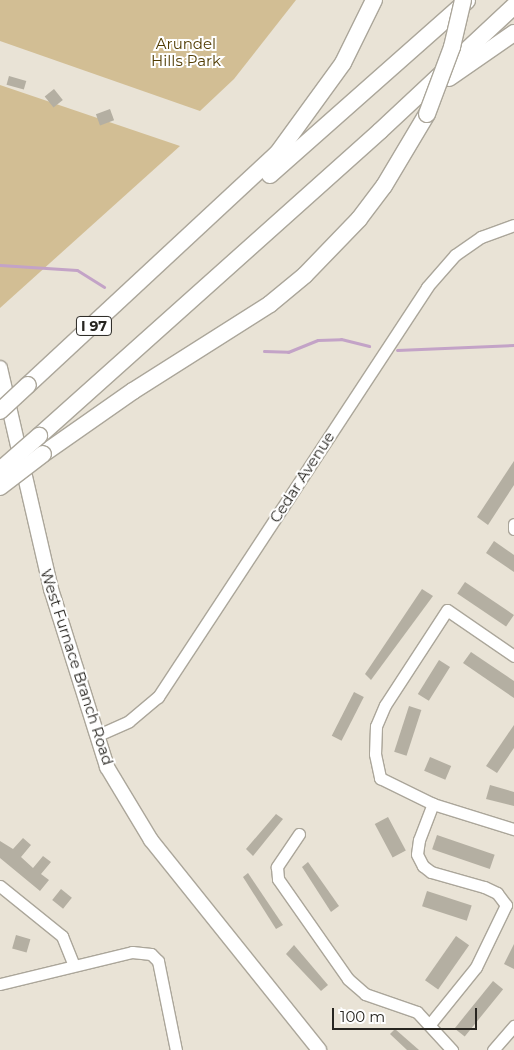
<!DOCTYPE html>
<style>
body{margin:0}
#map{position:relative;width:514px;height:1050px;overflow:hidden;background:#e9e3d6;font-family:Montserrat,sans-serif}
div>[style]{position:absolute}
[style*='--x']{left:calc(var(--x)*1px);top:calc(var(--y)*1px);width:calc(var(--w)*1px);rotate:calc(var(--a)*1deg)}
.green>*{inset:0;background:#d2be94}
.stream>*{height:3px;margin:-1.5px;padding:0 1.5px;transform-origin:1.5px;border-radius:1.5px;background:#c3a3c7}
.building>*{inset:0;background:#b4afa2;transform-origin:0 0}
.roads{filter:drop-shadow(1px 0 #aba69a) drop-shadow(-1px 0 #aba69a) drop-shadow(0 1px #aba69a) drop-shadow(0 -1px #aba69a)}
.minor>*{height:11px;margin:-5.5px;padding:0 5.5px;transform-origin:5.5px;border-radius:5.5px;background:#fff}
.major>*{height:14px;margin:-7px;padding:0 7px;transform-origin:7px;border-radius:7px;background:#fff}
.highway>*{height:16px;margin:-8px;padding:0 8px;transform-origin:8px;border-radius:8px;background:#fff}
.bridges{filter:drop-shadow(1px 0 #aba69a) drop-shadow(-1px 0 #aba69a) drop-shadow(0 1px #aba69a) drop-shadow(0 -1px #aba69a)}
.highway-bridge>*{height:16px;margin:-8px;padding:0 8px;transform-origin:8px;border-radius:8px;background:#fff}
span{translate:-50% -50%;white-space:nowrap;text-align:center;line-height:1.15;-webkit-text-stroke:4px #fff;paint-order:stroke}
.shield-label span{padding:1px 4px;background:#fff;border:1px solid;border-radius:4px;-webkit-text-stroke-width:0}
.shield-label{font-size:14px;color:#272520;font-weight:700}
.park-label{font-size:15px;color:#513c03}
.street-label{font-size:15px;color:#272520}
.scale{position:absolute;left:332px;top:1008px;width:145px;height:22px;box-sizing:border-box;border:2px solid #272520;border-top:0;padding-left:6px;font-size:15px;line-height:18px;white-space:nowrap;color:#272520;-webkit-text-stroke:4px #fff;paint-order:stroke}
</style>
<div id="map">
<div class="green">
<div style="clip-path:polygon(0 0,296px 0,234px 79px,200px 111px,0 41px)"></div>
<div style="clip-path:polygon(0 85px,180px 146px,0 308px)"></div>
</div>
<div class="stream">
<div style="--x:0;--y:265;--w:77;--a:3.7"></div>
<div style="--x:77;--y:270;--w:32;--a:32"></div>
<div style="--x:397;--y:350;--w:117;--a:-2.4"></div>
<div style="--x:264;--y:351;--w:24;--a:2"></div>
<div style="--x:288;--y:352;--w:32;--a:-22"></div>
<div style="--x:318;--y:340;--w:23;--a:-2"></div>
<div style="--x:341;--y:339;--w:29;--a:14"></div>
</div>
<div class="building">
<div style="left:9px;top:76px;width:18px;height:9px;rotate:16deg"></div>
<div style="left:54px;top:89px;width:14px;height:12px;rotate:51deg"></div>
<div style="left:110px;top:109px;width:12px;height:15px;rotate:70deg"></div>
<div style="clip-path:polygon(514px 461px,514px 485px,488px 525px,477px 517px)"></div>
<div style="clip-path:polygon(494px 541px,514px 555px,514px 572px,486px 553px)"></div>
<div style="left:465px;top:582px;width:59px;height:14px;rotate:34deg"></div>
<div style="clip-path:polygon(422px 589px,433px 596px,371px 680px,365px 674px)"></div>
<div style="clip-path:polygon(471px 652px,514px 681px,514px 698px,463px 663px)"></div>
<div style="left:439px;top:660px;width:13px;height:40px;rotate:32deg"></div>
<div style="left:354px;top:692px;width:11px;height:49px;rotate:27deg"></div>
<div style="left:409px;top:706px;width:13px;height:48px;rotate:18deg"></div>
<div style="clip-path:polygon(514px 725px,514px 748px,497px 773px,486px 766px)"></div>
<div style="left:430px;top:757px;width:23px;height:15px;rotate:23deg"></div>
<div style="clip-path:polygon(490px 785px,514px 792px,514px 806px,486px 799px)"></div>
<div style="clip-path:polygon(276px 814px,283px 819px,253px 856px,246px 849px)"></div>
<div style="left:388px;top:817px;width:38px;height:15px;rotate:62deg"></div>
<div style="left:437px;top:835px;width:61px;height:15px;rotate:19deg"></div>
<div style="clip-path:polygon(23px 838px,31px 845px,21px 857px,33px 868px,43px 856px,51px 862px,41px 874px,49px 880px,40px 891px,0 858px,0 841px,13px 849px)"></div>
<div style="clip-path:polygon(308px 862px,339px 906px,331px 912px,302px 867px)"></div>
<div style="clip-path:polygon(248px 873px,283px 925px,276px 929px,243px 877px)"></div>
<div style="left:61px;top:889px;width:14px;height:14px;rotate:39deg"></div>
<div style="left:427px;top:891px;width:47px;height:16px;rotate:18deg"></div>
<div style="left:16px;top:935px;width:15px;height:14px;rotate:16deg"></div>
<div style="left:456px;top:936px;width:16px;height:54px;rotate:35deg"></div>
<div style="clip-path:polygon(514px 944px,514px 969px,504px 964px)"></div>
<div style="clip-path:polygon(294px 945px,328px 985px,321px 991px,286px 954px)"></div>
<div style="left:493px;top:981px;width:13px;height:61px;rotate:39deg"></div>
<div style="clip-path:polygon(395px 1029px,419px 1050px,407px 1050px,390px 1034px)"></div>
</div>
<div class="roads">
<div class="minor">
<div style="--x:514;--y:524;--w:5;--a:90"></div>
<div style="--x:514;--y:656;--w:81;--a:-145.5"></div>
<div style="--x:447;--y:610;--w:113;--a:123.1"></div>
<div style="--x:385;--y:705;--w:23;--a:113"></div>
<div style="--x:376;--y:726;--w:28;--a:92"></div>
<div style="--x:375;--y:754;--w:25;--a:78"></div>
<div style="--x:380;--y:778;--w:59;--a:26.1"></div>
<div style="--x:433;--y:804;--w:85;--a:17.2"></div>
<div style="--x:96;--y:736;--w:36;--a:-24"></div>
<div style="--x:129;--y:721;--w:38;--a:-40"></div>
<div style="--x:158;--y:697;--w:490;--a:-56.7"></div>
<div style="--x:427;--y:287;--w:43;--a:-48.8"></div>
<div style="--x:455;--y:255;--w:32;--a:-35"></div>
<div style="--x:481;--y:237;--w:35;--a:-20"></div>
<div style="--x:299;--y:834;--w:40;--a:124"></div>
<div style="--x:277;--y:867;--w:12;--a:85"></div>
<div style="--x:278;--y:879;--w:122;--a:55"></div>
<div style="--x:348;--y:979;--w:23;--a:41"></div>
<div style="--x:365;--y:994;--w:55;--a:19.1"></div>
<div style="--x:417;--y:1012;--w:52;--a:47.4"></div>
<div style="--x:0;--y:886;--w:80;--a:38.9"></div>
<div style="--x:62;--y:936;--w:31;--a:68"></div>
<div style="--x:0;--y:984;--w:136;--a:-13.6"></div>
<div style="--x:132;--y:952;--w:19;--a:6"></div>
<div style="--x:151;--y:954;--w:10;--a:45"></div>
<div style="--x:158;--y:961;--w:91;--a:78.6"></div>
<div style="--x:430;--y:1024;--w:73;--a:-51.1"></div>
<div style="--x:476;--y:967;--w:69;--a:-64.2"></div>
<div style="--x:506;--y:905;--w:15;--a:-127"></div>
<div style="--x:497;--y:893;--w:14;--a:-155"></div>
<div style="--x:484;--y:887;--w:55;--a:-164.2"></div>
<div style="--x:431;--y:872;--w:10;--a:-143"></div>
<div style="--x:423;--y:866;--w:13;--a:-117"></div>
<div style="--x:417;--y:854;--w:14;--a:-82"></div>
<div style="--x:419;--y:840;--w:39;--a:-69"></div>
<div style="--x:493;--y:1050;--w:32;--a:-49"></div>
</div>
<div class="major">
<div style="--x:0;--y:368;--w:227;--a:77"></div>
<div style="--x:51;--y:589;--w:187;--a:72.5"></div>
<div style="--x:107;--y:767;--w:85;--a:58.9"></div>
<div style="--x:151;--y:840;--w:269;--a:51.3"></div>
</div>
<div class="highway">
<div style="--x:449;--y:78;--w:79;--a:-34.7"></div>
<div style="--x:270;--y:175;--w:263;--a:-41.5"></div>
<div style="--x:28;--y:385;--w:340;--a:-42.9"></div>
<div style="--x:277;--y:154;--w:112;--a:-54"></div>
<div style="--x:343;--y:63;--w:70;--a:-63.8"></div>
<div style="--x:39;--y:436;--w:457;--a:-41.8"></div>
<div style="--x:380;--y:131;--w:183;--a:-43"></div>
<div style="--x:43;--y:454;--w:110;--a:-35"></div>
<div style="--x:133;--y:391;--w:162;--a:-32.4"></div>
<div style="--x:270;--y:304;--w:45;--a:-39.6"></div>
<div style="--x:305;--y:275;--w:78;--a:-46"></div>
<div style="--x:359;--y:219;--w:41;--a:-52.9"></div>
<div style="--x:384;--y:186;--w:84;--a:-59.2"></div>
</div>
</div>
<div class="bridges">
<div class="highway-bridge">
<div style="--x:427;--y:114;--w:72;--a:-69.5"></div>
<div style="--x:452;--y:47;--w:48;--a:-76.8"></div>
<div style="--x:0;--y:411;--w:38;--a:-43"></div>
<div style="--x:0;--y:470;--w:52;--a:-41.1"></div>
<div style="--x:0;--y:487;--w:54;--a:-37.5"></div>
</div>
</div>
<div class="shield-label">
<span style="left:94px;top:326px">I 97</span>
</div>
<div class="park-label">
<span style="left:186px;top:52px">Arundel<br>Hills Park</span>
</div>
<div class="street-label">
<span style="left:302px;top:477px;rotate:-57deg">Cedar Avenue</span>
<span style="left:77px;top:667px;rotate:72deg">West Furnace Branch Road</span>
</div>
<div class="scale">100 m</div>
</div>
